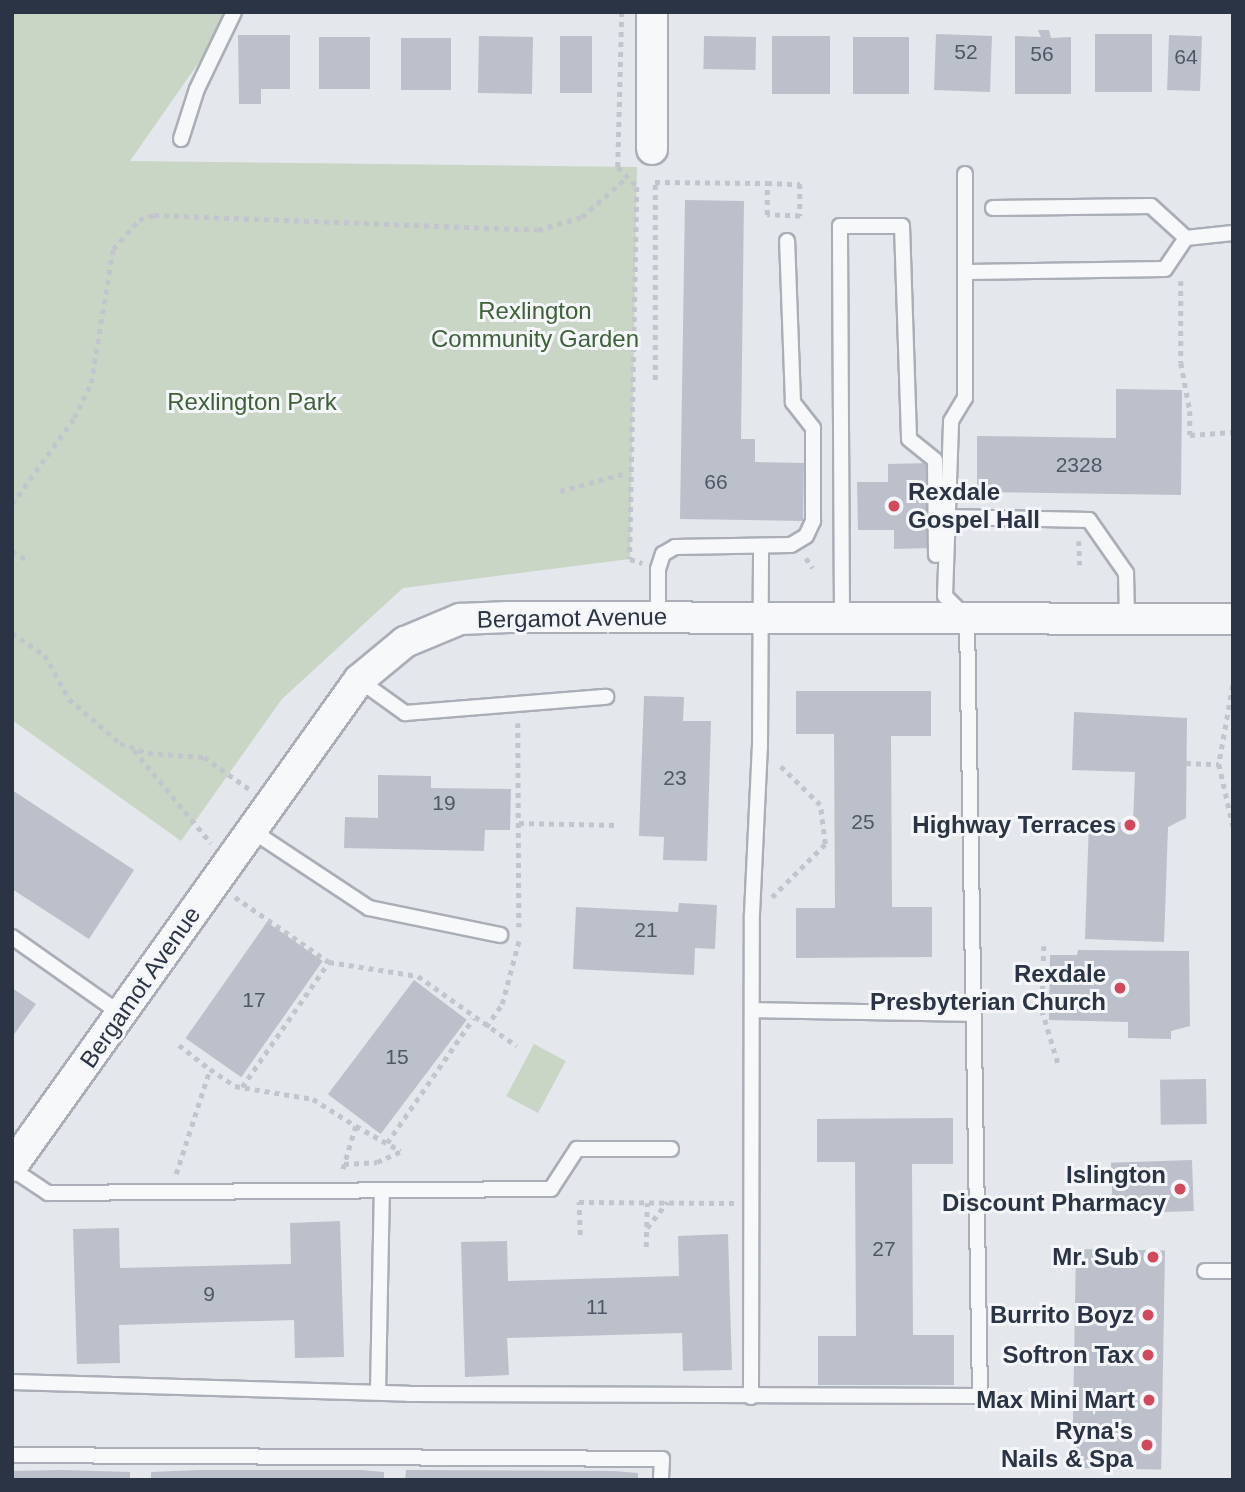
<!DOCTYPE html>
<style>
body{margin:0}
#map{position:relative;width:1245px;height:1492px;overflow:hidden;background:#e4e7ec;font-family:Helvetica,sans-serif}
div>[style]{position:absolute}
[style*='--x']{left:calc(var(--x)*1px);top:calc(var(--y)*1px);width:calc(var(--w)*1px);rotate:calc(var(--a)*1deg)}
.green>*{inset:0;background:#c9d6c5;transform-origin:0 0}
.building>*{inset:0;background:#bbc0ca;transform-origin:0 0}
.path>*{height:4.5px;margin-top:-2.25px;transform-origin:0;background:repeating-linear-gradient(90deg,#c2c5cb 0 5px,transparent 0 10px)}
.roads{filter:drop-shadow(2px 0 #a9aeb7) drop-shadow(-2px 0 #a9aeb7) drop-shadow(0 2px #a9aeb7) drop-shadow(0 -2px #a9aeb7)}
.service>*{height:14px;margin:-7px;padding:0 7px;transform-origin:7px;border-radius:7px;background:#f7f8fa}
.minor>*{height:30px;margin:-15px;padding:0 15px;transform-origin:15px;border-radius:15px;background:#f7f8fa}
.dots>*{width:19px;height:19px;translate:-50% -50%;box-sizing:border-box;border:4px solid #f4f6f9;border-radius:50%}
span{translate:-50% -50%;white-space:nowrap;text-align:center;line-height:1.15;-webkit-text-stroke:6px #f4f6f9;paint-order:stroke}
.number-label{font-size:21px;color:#4f5766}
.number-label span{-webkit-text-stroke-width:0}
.park-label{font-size:24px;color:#3f6138}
.poi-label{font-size:24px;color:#2b3445;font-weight:700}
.left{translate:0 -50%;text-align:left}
.right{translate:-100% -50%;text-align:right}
.street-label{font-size:24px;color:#2b3445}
.frame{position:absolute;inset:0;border:14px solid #2b3445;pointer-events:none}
</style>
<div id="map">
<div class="green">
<div style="clip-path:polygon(12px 12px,234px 12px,130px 161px,637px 167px,630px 559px,403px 588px,282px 699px,181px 841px,12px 720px)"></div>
<div style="left:534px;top:1044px;width:36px;height:59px;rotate:28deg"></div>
</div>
<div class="building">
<div style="clip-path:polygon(1038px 30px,1049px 30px,1051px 38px,1071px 37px,1071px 94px,1015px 94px,1015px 36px,1041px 37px)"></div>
<div style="left:936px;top:34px;width:56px;height:56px;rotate:2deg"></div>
<div style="left:1095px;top:34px;width:57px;height:58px"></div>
<div style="clip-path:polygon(238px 35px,290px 35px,290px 89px,261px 89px,261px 104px,239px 104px)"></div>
<div style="left:1169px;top:35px;width:33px;height:55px;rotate:2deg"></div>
<div style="left:479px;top:36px;width:54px;height:57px;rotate:1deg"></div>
<div style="left:560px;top:36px;width:32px;height:57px"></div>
<div style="left:704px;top:36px;width:52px;height:33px;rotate:1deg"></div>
<div style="left:772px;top:36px;width:58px;height:58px"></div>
<div style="left:319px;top:37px;width:51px;height:52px"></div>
<div style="left:853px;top:37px;width:56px;height:57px"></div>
<div style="left:401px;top:38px;width:50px;height:52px"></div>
<div style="clip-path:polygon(685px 200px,744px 201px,741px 439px,755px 439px,755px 462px,804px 463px,803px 521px,680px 519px)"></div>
<div style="clip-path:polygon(1116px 389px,1182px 390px,1181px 495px,977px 492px,977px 436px,1116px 438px)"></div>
<div style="clip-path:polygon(930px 463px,931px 548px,894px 549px,894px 530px,858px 530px,857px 482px,888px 482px,888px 464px)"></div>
<div style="clip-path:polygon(796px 691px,931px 691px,931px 736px,891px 736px,892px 907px,932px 907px,932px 957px,796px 958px,796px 908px,835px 908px,834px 734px,796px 734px)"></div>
<div style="clip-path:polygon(644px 696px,684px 697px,683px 721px,711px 721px,707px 861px,663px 860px,664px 837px,639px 836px)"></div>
<div style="clip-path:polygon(1074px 712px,1187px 718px,1186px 818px,1168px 827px,1164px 942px,1085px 939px,1089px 821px,1133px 823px,1135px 772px,1072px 770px)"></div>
<div style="clip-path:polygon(378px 775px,431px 776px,431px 788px,511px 789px,510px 830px,485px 830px,484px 851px,344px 848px,345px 817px,378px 818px)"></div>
<div style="clip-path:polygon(12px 790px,134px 870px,89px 939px,12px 889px)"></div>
<div style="clip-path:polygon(679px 903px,717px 905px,715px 949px,695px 948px,694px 975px,573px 969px,576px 907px,678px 912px)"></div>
<div style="left:267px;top:922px;width:68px;height:142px;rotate:35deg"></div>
<div style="clip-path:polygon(1078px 950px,1189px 951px,1190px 1026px,1171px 1031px,1171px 1039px,1128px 1038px,1128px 1022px,1049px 1020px,1050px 955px,1077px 955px)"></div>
<div style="left:414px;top:980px;width:66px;height:143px;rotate:37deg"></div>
<div style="clip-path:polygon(12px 988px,36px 1004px,12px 1037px)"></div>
<div style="left:1206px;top:1079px;width:45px;height:46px;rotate:89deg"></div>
<div style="clip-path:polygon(953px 1118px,953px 1164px,912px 1164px,913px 1335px,954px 1335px,954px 1385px,818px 1385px,818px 1336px,856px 1336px,855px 1162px,817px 1162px,817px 1119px)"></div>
<div style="left:1192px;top:1160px;width:51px;height:81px;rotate:88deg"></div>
<div style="clip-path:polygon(340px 1221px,344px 1357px,295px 1358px,294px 1320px,119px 1325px,120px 1363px,77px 1364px,73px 1229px,119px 1228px,120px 1268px,291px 1264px,290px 1223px)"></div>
<div style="clip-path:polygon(728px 1234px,732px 1370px,683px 1371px,682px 1333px,507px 1338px,509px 1375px,465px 1377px,461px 1242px,507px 1241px,508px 1281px,679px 1276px,678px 1236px)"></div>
<div style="left:1076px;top:1249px;width:89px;height:219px;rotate:1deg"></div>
<div style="clip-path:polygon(61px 1470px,130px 1472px,130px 1480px,12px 1480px,12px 1471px)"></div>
<div style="clip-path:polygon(198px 1470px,361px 1470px,384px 1472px,384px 1480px,151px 1480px,151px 1472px)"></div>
<div style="clip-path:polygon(406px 1470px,614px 1471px,638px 1473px,638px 1480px,405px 1480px)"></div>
</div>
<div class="path">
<div style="--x:622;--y:12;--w:155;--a:91.5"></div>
<div style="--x:618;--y:167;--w:28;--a:46"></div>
<div style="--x:637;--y:187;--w:372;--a:91.1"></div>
<div style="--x:630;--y:559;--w:13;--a:18"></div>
<div style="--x:1181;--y:281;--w:82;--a:90"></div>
<div style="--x:1181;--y:363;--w:49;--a:79.4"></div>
<div style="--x:1190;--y:411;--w:24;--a:90"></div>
<div style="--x:1190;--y:435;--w:43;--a:-4"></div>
<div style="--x:655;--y:380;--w:198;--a:-90"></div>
<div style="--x:655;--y:182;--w:112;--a:0.5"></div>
<div style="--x:767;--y:183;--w:33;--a:2"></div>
<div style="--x:800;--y:184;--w:32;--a:90"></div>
<div style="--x:800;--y:216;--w:33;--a:-178"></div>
<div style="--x:767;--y:215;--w:32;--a:-90"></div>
<div style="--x:560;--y:491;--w:65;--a:-15.1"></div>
<div style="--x:12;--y:504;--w:106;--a:-54.2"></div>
<div style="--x:74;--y:418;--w:39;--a:-64"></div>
<div style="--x:91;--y:383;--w:136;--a:-80.7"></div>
<div style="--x:113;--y:249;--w:39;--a:-48"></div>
<div style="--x:139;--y:220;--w:16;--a:-18"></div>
<div style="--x:154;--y:215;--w:384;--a:2.2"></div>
<div style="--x:538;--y:230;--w:46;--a:-16.5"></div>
<div style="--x:582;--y:217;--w:60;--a:-41.6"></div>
<div style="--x:1079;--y:541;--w:24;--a:88"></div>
<div style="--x:12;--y:551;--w:17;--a:31"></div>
<div style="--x:806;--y:558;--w:12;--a:55"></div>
<div style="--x:12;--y:633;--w:40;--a:34"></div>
<div style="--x:45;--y:655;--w:50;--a:61.4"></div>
<div style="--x:69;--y:699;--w:67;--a:40.8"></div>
<div style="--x:120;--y:743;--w:30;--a:20"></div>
<div style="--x:148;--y:753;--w:56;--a:4.1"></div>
<div style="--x:204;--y:757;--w:55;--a:35.4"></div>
<div style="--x:1233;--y:685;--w:80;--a:100"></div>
<div style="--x:1219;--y:764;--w:64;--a:77.3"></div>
<div style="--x:518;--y:723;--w:204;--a:89.7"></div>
<div style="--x:134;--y:750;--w:121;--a:50.4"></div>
<div style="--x:1186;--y:763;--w:33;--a:2"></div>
<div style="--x:519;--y:823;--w:100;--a:1.1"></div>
<div style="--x:235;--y:897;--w:114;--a:34.7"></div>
<div style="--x:329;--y:962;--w:90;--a:8.9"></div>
<div style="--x:418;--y:976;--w:121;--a:35.3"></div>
<div style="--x:772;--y:897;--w:75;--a:-45"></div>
<div style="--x:825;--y:844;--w:39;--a:-97"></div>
<div style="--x:820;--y:805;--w:57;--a:-135.7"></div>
<div style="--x:1044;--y:946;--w:64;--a:91.8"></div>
<div style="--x:1042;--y:1010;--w:55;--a:73.2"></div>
<div style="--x:486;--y:1027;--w:28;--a:-55"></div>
<div style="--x:502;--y:1004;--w:66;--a:-75.1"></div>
<div style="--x:179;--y:1045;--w:39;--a:38"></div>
<div style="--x:242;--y:1087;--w:152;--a:-55.2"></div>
<div style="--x:356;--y:1126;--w:51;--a:29.1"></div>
<div style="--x:387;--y:1143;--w:151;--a:-55.3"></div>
<div style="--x:344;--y:1164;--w:33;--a:-3"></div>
<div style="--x:377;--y:1162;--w:27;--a:-24"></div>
<div style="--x:176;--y:1174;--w:110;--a:-72.1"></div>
<div style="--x:210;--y:1069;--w:30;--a:34"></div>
<div style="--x:235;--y:1086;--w:79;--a:9.5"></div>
<div style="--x:313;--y:1099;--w:51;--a:32.1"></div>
<div style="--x:356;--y:1126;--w:49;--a:106.6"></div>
<div style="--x:647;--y:1228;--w:33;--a:-52"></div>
<div style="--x:580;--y:1235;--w:33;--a:-92"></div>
<div style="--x:579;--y:1202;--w:155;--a:0.4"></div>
<div style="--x:646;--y:1247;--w:44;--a:-88.7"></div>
</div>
<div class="roads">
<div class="service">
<div style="--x:181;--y:139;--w:52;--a:-72.3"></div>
<div style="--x:197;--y:89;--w:85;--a:-64.3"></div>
<div style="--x:993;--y:208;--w:158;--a:-0.7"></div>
<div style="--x:1151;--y:206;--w:47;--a:42.4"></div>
<div style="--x:968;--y:272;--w:197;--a:-0.9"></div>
<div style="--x:1165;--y:269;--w:37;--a:-56"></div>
<div style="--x:1186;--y:238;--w:47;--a:-6.1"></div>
<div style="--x:946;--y:517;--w:143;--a:1.2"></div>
<div style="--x:1089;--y:520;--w:65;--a:55.1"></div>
<div style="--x:1126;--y:573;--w:44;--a:88.7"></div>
<div style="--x:658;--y:617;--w:48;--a:-90"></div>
<div style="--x:658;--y:569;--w:16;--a:-72"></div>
<div style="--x:663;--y:554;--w:14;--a:-30"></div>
<div style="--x:675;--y:547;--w:116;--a:-1"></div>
<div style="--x:791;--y:545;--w:17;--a:-31"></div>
<div style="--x:806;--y:536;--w:17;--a:-65"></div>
<div style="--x:813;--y:521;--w:93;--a:-90"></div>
<div style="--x:813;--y:428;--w:33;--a:-128"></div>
<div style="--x:793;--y:402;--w:161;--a:-92.1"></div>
<div style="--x:842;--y:617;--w:391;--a:-90.3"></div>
<div style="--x:840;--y:226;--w:62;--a:0"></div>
<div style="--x:902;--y:226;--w:213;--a:88.1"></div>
<div style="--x:909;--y:439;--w:33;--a:39"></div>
<div style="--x:935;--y:460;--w:95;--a:89.4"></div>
<div style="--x:359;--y:680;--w:57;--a:35.7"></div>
<div style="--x:405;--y:713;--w:202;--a:-4.6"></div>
<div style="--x:251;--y:830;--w:141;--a:33.5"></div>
<div style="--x:369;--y:908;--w:134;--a:11.6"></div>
<div style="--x:12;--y:937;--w:133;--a:35.2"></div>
<div style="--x:752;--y:1010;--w:222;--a:1"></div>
<div style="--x:12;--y:1169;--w:43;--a:33.7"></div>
<div style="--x:48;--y:1193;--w:503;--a:-0.46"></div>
<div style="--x:551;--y:1189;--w:48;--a:-57"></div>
<div style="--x:577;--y:1149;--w:94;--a:0"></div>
<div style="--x:1205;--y:1271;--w:28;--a:0"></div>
<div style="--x:12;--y:1382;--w:397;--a:1.7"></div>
<div style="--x:409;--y:1394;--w:571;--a:0.2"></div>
<div style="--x:980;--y:1396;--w:778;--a:-90.96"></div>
<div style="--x:967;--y:618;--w:31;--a:-135"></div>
<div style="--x:945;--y:596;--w:175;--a:-88"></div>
<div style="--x:951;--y:421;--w:27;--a:-59"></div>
<div style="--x:965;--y:398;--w:224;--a:-90"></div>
<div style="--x:378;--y:1392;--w:202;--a:-88.9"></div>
<div style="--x:751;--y:1397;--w:483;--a:-89.9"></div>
<div style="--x:752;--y:914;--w:167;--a:-87.3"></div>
<div style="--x:760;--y:747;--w:200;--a:-89.7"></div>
<div style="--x:12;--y:1455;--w:650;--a:0.35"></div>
<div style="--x:662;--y:1459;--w:21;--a:93"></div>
</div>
<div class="minor">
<div style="--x:652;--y:12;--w:137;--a:90"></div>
<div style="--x:12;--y:1166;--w:597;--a:-54.47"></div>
<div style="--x:359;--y:680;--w:60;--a:-39.6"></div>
<div style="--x:405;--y:642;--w:60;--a:-22.7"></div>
<div style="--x:460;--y:619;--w:49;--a:-2.3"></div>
<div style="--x:509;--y:617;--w:724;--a:0.16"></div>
</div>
</div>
<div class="dots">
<div style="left:894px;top:506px;background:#d1495b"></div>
<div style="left:1130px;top:825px;background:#d1495b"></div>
<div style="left:1120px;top:988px;background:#d1495b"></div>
<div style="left:1180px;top:1189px;background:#d1495b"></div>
<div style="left:1153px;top:1257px;background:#d1495b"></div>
<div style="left:1148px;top:1315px;background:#d1495b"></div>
<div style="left:1148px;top:1355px;background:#d1495b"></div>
<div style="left:1149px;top:1400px;background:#d1495b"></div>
<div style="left:1147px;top:1445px;background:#d1495b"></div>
</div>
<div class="number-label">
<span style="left:966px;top:52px">52</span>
<span style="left:1042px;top:54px">56</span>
<span style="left:1186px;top:57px">64</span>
<span style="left:1079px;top:465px">2328</span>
<span style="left:716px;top:482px">66</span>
<span style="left:675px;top:778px">23</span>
<span style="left:444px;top:803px">19</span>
<span style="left:863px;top:822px">25</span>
<span style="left:646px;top:930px">21</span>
<span style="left:254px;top:1000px">17</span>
<span style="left:397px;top:1057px">15</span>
<span style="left:884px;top:1249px">27</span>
<span style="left:209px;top:1294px">9</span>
<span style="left:597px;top:1307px">11</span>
</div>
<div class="park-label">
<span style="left:535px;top:325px">Rexlington<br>Community Garden</span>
<span style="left:252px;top:402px">Rexlington Park</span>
</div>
<div class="poi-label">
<span class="left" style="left:908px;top:506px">Rexdale<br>Gospel Hall</span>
<span class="right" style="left:1116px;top:825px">Highway Terraces</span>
<span class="right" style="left:1106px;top:988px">Rexdale<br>Presbyterian Church</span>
<span class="right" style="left:1166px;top:1189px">Islington<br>Discount Pharmacy</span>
<span class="right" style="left:1139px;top:1257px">Mr. Sub</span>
<span class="right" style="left:1134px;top:1315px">Burrito Boyz</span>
<span class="right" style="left:1134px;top:1355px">Softron Tax</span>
<span class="right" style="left:1135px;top:1400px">Max Mini Mart</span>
<span class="right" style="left:1133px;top:1445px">Ryna's<br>Nails &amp; Spa</span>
</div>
<div class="street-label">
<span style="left:572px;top:618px;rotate:-1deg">Bergamot Avenue</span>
<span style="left:140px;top:987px;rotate:-55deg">Bergamot Avenue</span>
</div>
<div class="frame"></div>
</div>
